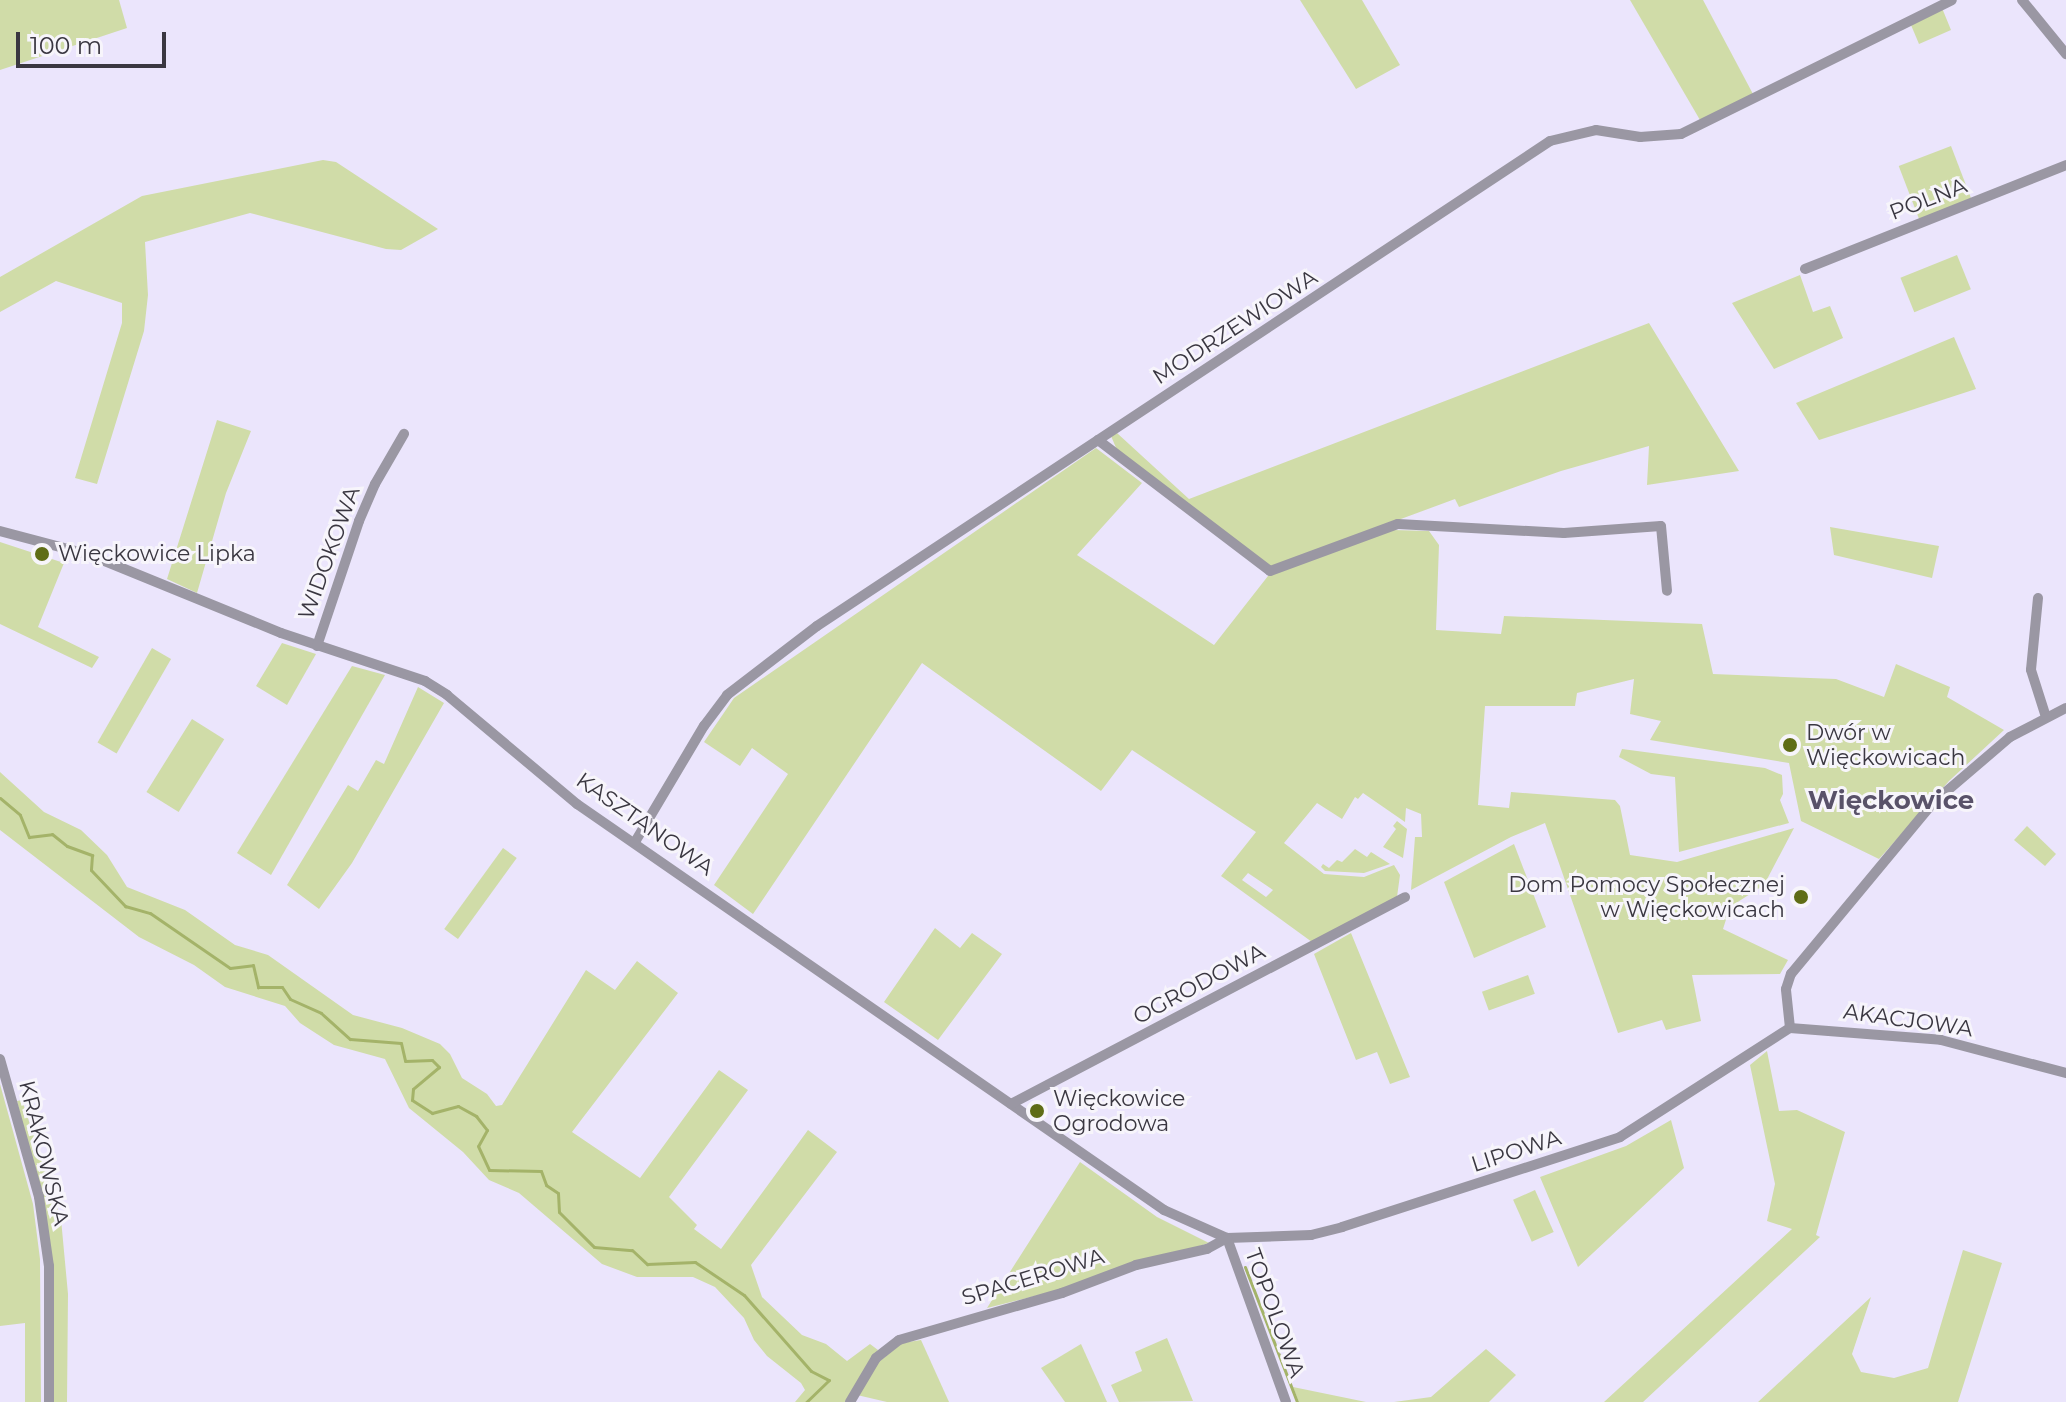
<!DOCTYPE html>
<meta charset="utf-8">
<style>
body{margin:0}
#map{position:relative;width:2066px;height:1402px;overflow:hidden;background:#ebe5fc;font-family:Montserrat,sans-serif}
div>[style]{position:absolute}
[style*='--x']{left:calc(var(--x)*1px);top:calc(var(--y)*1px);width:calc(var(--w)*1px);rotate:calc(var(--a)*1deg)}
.green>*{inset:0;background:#d0dca8;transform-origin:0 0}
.stream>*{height:3px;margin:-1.5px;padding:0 1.5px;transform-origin:1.5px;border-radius:1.5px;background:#a4b369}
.minor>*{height:10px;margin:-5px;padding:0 5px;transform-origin:5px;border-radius:5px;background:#9a97a3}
.dots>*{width:22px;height:22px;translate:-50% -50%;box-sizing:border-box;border:4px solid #f7f5fb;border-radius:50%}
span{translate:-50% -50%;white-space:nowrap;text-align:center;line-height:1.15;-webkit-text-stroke:6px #f7f5fb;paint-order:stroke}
.street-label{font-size:22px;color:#3a3741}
.poi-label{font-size:22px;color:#3a3741}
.left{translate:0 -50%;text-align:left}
.right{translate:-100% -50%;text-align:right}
.quarter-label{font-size:26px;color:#595269;font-weight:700}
.scale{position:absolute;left:16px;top:32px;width:150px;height:36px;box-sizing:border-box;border:4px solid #3a3741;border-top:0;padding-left:10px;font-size:24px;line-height:28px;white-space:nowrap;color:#3a3741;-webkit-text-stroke:6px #f7f5fb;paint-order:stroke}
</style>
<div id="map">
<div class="green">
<div style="clip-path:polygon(0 0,119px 0,127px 28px,0 70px)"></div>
<div style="clip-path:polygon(1300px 0,1362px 0,1400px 65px,1356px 89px)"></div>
<div style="clip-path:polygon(1630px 0,1703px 0,1753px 94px,1700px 120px)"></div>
<div style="clip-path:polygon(1942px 8px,1951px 30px,1919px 44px,1911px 25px)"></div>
<div style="left:1951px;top:146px;width:64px;height:56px;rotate:69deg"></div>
<div style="clip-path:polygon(323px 160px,336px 162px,438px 229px,401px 250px,386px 249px,250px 213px,145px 242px,148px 295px,144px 331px,97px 484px,75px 478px,122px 323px,122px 303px,56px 281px,0 312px,0 277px,142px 196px)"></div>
<div style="left:1957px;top:255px;width:37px;height:61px;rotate:68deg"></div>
<div style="clip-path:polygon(1800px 275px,1813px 312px,1830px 306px,1843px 338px,1774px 369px,1732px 303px)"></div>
<div style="clip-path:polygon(1649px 323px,1739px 471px,1647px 485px,1649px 446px,1561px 471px,1459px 507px,1455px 499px,1271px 567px,1117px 450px,1111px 436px,1117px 433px,1189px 499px)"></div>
<div style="clip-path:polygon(1954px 337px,1976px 389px,1819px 440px,1796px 403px)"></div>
<div style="clip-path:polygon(217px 420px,251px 431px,226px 493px,197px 593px,167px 579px)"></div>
<div style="clip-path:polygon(evenodd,1096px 448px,1142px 483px,1077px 555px,1214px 645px,1268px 576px,1393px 530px,1429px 531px,1439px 545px,1436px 630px,1501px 634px,1504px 616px,1702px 624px,1713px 674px,1836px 679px,1884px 697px,1896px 664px,1950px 687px,1947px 697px,2004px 730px,1949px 781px,1879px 859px,1801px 821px,1789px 763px,1650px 740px,1661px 721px,1630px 714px,1634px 679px,1577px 693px,1575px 706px,1485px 706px,1478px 805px,1509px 808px,1511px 792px,1615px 800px,1620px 806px,1630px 855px,1677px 862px,1794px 828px,1764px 885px,1730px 907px,1723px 929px,1788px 960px,1780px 974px,1692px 975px,1701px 1021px,1666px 1030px,1662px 1020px,1618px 1033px,1545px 823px,1511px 837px,1411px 890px,1415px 837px,1422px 837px,1421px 814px,1406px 808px,1405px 822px,1363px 793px,1358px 799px,1355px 797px,1342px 819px,1317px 803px,1284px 843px,1324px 874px,1364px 877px,1394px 865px,1400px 875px,1397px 897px,1312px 942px,1221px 876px,1256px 832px,1132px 750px,1101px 791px,922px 663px,753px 914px,714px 885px,788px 774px,752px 748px,740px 766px,704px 742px,734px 698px,1096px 448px,1248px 873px,1273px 890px,1266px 897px,1242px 880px,1248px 873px)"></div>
<div style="clip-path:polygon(1830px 527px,1939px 546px,1932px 578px,1834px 555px)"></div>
<div style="clip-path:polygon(0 542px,64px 563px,38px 627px,99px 657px,92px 668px,0 624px)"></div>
<div style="clip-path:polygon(282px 643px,316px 654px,287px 705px,256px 686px)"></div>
<div style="left:152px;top:648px;width:22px;height:109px;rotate:30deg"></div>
<div style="clip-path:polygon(352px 666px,385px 675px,271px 875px,237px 853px)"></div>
<div style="clip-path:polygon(418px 687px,444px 703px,352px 863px,319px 909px,287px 885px,348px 785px,358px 791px,376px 760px,384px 764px)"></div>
<div style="left:192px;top:719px;width:38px;height:86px;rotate:32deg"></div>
<div style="clip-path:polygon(1622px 749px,1765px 768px,1782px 775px,1783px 794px,1780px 800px,1789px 823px,1679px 852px,1675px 777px,1651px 774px,1619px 757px)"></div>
<div style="clip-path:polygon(0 772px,44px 812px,81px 830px,107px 855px,127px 887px,185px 910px,235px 945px,268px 955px,353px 1015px,402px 1028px,440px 1044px,450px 1054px,462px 1078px,487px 1094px,496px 1106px,502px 1105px,586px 970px,615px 990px,637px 961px,678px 993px,572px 1132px,640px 1178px,719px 1070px,748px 1090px,669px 1197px,697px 1225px,694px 1229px,721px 1249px,808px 1130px,837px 1152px,751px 1265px,762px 1297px,802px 1335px,826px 1344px,847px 1361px,870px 1344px,878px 1350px,845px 1402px,795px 1402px,805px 1390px,801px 1383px,767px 1356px,754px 1340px,744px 1318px,715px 1287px,693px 1277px,637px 1277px,602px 1264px,519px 1193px,489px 1180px,463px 1152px,409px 1108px,385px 1059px,334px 1045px,300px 1023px,285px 1006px,225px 987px,194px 965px,139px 937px,0 830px)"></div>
<div style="clip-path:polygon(1397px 821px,1407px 829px,1403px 858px,1383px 847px,1396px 829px,1393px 826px)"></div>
<div style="clip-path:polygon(2027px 826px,2056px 854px,2045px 866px,2014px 840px)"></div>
<div style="clip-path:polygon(1514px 844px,1546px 927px,1474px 958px,1444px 882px)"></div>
<div style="left:503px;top:848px;width:17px;height:100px;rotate:36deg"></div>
<div style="clip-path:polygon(1355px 849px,1367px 857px,1371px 852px,1390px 864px,1364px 873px,1325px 871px,1321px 867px,1323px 864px,1329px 868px,1337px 860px,1342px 862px)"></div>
<div style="clip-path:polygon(935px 928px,960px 948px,972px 933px,1002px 954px,938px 1040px,884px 1002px)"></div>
<div style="clip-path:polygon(1351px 933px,1410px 1077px,1390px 1084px,1377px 1052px,1356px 1060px,1314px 954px)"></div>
<div style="left:1528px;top:975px;width:20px;height:49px;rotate:70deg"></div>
<div style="clip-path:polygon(1767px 1051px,1779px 1111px,1797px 1110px,1845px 1132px,1816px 1235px,1820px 1237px,1643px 1402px,1604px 1402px,1792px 1229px,1767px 1221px,1775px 1184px,1750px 1065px)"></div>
<div style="clip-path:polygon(0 1084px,33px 1204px,40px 1259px,41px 1402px,25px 1402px,25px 1323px,0 1326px)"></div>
<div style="clip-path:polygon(22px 1100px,61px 1219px,68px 1294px,67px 1402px,52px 1402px,50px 1242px,17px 1101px)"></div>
<div style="clip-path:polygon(1671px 1120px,1684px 1168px,1578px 1267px,1540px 1177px,1626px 1146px)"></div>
<div style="clip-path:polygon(1080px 1162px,1157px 1217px,1209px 1243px,1059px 1290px,987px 1308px)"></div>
<div style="left:1535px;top:1190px;width:46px;height:24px;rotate:66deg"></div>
<div style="clip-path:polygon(1963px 1250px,2002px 1263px,1958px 1402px,1758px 1402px,1871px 1297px,1852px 1354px,1861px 1372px,1894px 1378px,1928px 1368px)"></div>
<div style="clip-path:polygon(1167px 1338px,1193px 1401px,1119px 1402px,1111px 1385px,1142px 1371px,1135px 1352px)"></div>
<div style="clip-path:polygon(921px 1340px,949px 1402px,887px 1402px,857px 1395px,875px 1365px,902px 1343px)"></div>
<div style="clip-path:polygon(1081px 1344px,1107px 1402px,1065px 1402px,1041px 1368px)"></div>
<div style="clip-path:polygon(1486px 1349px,1516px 1375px,1489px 1402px,1394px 1402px,1431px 1397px)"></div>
<div style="clip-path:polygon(1293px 1387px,1366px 1402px,1299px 1402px)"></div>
</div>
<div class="stream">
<div style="--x:0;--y:798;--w:26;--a:40"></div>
<div style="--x:20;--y:815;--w:24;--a:68"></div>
<div style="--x:29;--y:837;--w:23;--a:-7"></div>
<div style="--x:52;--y:834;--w:19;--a:39"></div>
<div style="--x:67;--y:846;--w:27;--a:20"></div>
<div style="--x:92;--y:855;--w:15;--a:94"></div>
<div style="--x:91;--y:870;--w:50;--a:46.6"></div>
<div style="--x:125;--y:906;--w:26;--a:16"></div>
<div style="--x:150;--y:913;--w:97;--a:34.5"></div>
<div style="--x:230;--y:968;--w:23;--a:-7"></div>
<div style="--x:253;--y:965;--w:23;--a:77"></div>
<div style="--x:258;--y:987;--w:24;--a:0"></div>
<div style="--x:282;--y:987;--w:14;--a:56"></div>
<div style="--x:290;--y:999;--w:34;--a:24"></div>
<div style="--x:321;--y:1013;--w:39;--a:42"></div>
<div style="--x:350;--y:1039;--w:51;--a:4.5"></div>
<div style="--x:401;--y:1043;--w:18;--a:77"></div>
<div style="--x:405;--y:1061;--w:27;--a:-2"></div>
<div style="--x:432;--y:1060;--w:10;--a:45"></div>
<div style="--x:439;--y:1067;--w:34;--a:140"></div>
<div style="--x:413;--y:1089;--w:11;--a:95"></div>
<div style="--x:412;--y:1100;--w:24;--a:33"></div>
<div style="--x:432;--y:1113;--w:27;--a:-15"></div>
<div style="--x:458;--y:1106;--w:21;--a:29"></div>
<div style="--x:476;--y:1116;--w:18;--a:52"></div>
<div style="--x:487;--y:1130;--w:18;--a:119"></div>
<div style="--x:478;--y:1146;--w:26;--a:65"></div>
<div style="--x:489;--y:1170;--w:52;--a:1.1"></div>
<div style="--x:541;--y:1171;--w:15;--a:70"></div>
<div style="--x:546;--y:1185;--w:14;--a:34"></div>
<div style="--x:558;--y:1193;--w:19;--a:87"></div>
<div style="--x:559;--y:1212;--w:49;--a:45"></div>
<div style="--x:594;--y:1247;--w:38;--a:5"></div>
<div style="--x:632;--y:1250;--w:21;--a:43"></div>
<div style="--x:647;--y:1264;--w:48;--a:-2.4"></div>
<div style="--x:695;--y:1262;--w:59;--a:34"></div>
<div style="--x:744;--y:1295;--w:101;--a:48.6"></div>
<div style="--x:811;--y:1371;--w:20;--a:27"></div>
<div style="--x:829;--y:1380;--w:32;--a:136"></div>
<div style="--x:1245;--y:1267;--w:145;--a:68.9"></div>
</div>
<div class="minor">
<div style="--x:2022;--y:0;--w:70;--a:50.8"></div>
<div style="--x:1805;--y:269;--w:281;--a:-21.7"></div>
<div style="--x:1098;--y:440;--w:216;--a:37.3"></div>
<div style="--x:1270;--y:571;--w:136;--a:-20.2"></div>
<div style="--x:1398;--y:524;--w:166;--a:3.1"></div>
<div style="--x:1564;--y:533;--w:97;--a:-4.1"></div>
<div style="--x:1661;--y:526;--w:65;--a:84.7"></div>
<div style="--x:0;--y:531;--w:93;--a:14.9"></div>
<div style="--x:90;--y:555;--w:206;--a:22.2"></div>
<div style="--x:281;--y:633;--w:152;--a:18.4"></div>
<div style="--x:425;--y:681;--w:26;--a:32"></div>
<div style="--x:447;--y:695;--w:170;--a:40"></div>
<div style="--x:577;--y:804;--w:714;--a:34.67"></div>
<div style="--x:1164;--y:1210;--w:69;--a:24"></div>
<div style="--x:1227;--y:1238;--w:84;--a:-2"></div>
<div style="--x:1311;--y:1235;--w:32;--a:-14"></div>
<div style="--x:1342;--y:1227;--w:292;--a:-17.9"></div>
<div style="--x:1620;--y:1137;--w:202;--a:-32.7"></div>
<div style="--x:2038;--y:598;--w:72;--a:95.6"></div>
<div style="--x:2031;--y:670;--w:49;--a:72.3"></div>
<div style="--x:317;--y:646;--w:132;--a:-71.4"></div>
<div style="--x:359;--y:521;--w:40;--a:-66.6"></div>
<div style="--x:375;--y:484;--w:58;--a:-59.9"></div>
<div style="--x:635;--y:842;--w:135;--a:-59.3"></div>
<div style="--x:704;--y:726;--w:39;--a:-53"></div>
<div style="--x:727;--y:695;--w:113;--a:-37.5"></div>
<div style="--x:817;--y:626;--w:879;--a:-33.49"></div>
<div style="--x:1550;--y:141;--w:47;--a:-13.4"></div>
<div style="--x:1596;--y:130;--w:45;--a:9"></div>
<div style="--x:1640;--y:137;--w:41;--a:-4.2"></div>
<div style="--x:1681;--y:134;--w:302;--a:-26.3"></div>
<div style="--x:1790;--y:1028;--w:39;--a:-96"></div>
<div style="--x:1786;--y:989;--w:16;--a:-72"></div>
<div style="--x:1791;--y:974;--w:224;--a:-50.3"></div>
<div style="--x:1934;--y:802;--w:100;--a:-40.5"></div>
<div style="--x:2010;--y:737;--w:63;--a:-27.4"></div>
<div style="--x:1790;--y:1028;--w:151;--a:4.5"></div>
<div style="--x:1941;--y:1040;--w:129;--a:14.8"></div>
<div style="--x:0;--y:1059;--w:143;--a:74.2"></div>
<div style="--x:39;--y:1197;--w:70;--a:81.8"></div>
<div style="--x:49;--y:1266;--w:136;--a:90"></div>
<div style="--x:1011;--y:1104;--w:445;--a:-27.7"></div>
<div style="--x:1227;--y:1238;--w:174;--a:70.2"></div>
<div style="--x:850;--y:1402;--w:51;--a:-59.4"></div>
<div style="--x:876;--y:1358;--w:29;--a:-38"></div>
<div style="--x:899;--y:1340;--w:170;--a:-16.1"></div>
<div style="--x:1062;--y:1293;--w:79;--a:-20.7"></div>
<div style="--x:1136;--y:1265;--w:73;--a:-12.7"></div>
<div style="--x:1207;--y:1249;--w:23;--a:-29"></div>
</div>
<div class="dots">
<div style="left:42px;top:554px;background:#5f6d16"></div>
<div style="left:1790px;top:745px;background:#5f6d16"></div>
<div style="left:1801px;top:897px;background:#5f6d16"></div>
<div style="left:1037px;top:1111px;background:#5f6d16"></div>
</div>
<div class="street-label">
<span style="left:1928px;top:199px;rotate:-21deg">POLNA</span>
<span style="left:1235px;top:327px;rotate:-33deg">MODRZEWIOWA</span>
<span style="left:329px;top:553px;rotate:-70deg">WIDOKOWA</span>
<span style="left:645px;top:824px;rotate:35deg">KASZTANOWA</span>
<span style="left:1199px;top:984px;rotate:-28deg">OGRODOWA</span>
<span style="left:1908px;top:1020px;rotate:8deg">AKACJOWA</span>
<span style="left:1516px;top:1151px;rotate:-18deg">LIPOWA</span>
<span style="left:44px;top:1153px;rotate:76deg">KRAKOWSKA</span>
<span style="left:1033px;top:1277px;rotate:-17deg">SPACEROWA</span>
<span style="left:1275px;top:1313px;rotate:70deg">TOPOLOWA</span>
</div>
<div class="poi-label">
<span class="left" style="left:58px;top:554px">Więckowice Lipka</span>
<span class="left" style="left:1806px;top:745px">Dwór w<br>Więckowicach</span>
<span class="right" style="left:1785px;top:897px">Dom Pomocy Społecznej<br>w Więckowicach</span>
<span class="left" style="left:1053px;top:1111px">Więckowice<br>Ogrodowa</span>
</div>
<div class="quarter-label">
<span style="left:1891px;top:801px">Więckowice</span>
</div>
<div class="scale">100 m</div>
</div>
